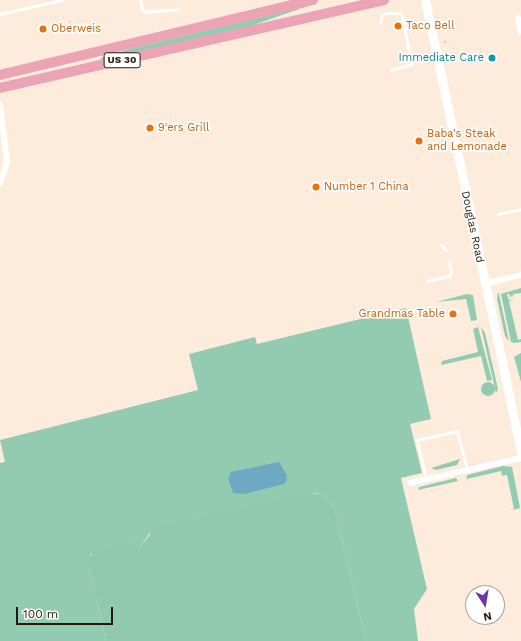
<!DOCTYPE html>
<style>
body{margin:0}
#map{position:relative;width:521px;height:641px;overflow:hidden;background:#fdecdc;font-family:"Work Sans",sans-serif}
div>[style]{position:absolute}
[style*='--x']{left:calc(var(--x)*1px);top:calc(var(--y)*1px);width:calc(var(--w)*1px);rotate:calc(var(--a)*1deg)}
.green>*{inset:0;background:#92cbb1}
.round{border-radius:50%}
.forest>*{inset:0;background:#8fcaaf}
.water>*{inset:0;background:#6da9c2}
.path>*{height:1px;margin-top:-0.5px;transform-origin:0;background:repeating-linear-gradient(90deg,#9f9183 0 3px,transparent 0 5px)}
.lane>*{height:3px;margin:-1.5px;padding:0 1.5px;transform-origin:1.5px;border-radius:1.5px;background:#fff}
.street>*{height:6px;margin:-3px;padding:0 3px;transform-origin:3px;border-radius:3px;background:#fff}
.secondary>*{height:9px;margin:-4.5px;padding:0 4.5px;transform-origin:4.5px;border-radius:4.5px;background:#fff}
.primary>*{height:10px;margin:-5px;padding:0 5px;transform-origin:5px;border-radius:5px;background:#eba3b6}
.dots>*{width:11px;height:11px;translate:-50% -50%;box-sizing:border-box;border:2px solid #fff;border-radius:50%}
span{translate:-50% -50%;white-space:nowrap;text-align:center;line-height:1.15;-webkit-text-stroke:3px #fff;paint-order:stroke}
.shield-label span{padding:1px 3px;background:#fff;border:1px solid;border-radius:3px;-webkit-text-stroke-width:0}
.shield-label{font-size:10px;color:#23190f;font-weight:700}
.food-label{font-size:11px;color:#c56008}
.left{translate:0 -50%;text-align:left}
.right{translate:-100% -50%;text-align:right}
.culture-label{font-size:11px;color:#0d838f}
.street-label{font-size:11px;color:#23190f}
.north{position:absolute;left:465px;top:585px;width:40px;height:40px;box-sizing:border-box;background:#fff;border:1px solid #a7a39f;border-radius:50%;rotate:168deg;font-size:11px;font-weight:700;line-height:16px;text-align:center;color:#23190f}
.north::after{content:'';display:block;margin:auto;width:14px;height:18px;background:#6b34ab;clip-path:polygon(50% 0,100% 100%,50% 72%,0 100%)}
.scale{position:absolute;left:16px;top:607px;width:97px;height:18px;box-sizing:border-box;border:2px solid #23190f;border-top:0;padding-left:5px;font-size:12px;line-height:14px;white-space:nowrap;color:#23190f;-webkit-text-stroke:3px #fff;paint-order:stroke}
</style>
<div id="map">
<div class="green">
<div style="clip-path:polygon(308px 6px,245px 28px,101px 60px,101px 58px,130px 49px)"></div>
<div style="clip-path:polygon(521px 288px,521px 293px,513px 294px,514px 298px,512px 295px,510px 298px,509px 293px,507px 295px,509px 300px,514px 300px,509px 301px,518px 340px,521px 339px,521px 342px,514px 343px,511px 342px,501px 294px)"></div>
<div style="clip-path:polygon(498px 292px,499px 294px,509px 341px,505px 336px,497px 299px)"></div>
<div style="clip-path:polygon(467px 294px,473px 295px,477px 320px,471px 321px,466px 299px,436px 302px)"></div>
<div style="clip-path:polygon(406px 308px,431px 419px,410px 424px,422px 473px,401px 478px,427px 589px,414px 609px,418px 641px,366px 641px,334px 507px,321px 494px,315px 493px,149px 534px,140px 548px,91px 554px,89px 566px,106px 641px,0 641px,0 463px,5px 462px,0 440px,198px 390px,189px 354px,255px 337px,257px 344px)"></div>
<div style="clip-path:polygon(478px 327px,492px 380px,487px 381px,481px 356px,441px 365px,442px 361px,478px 352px,473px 329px)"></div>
<div style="clip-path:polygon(481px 327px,485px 333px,498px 389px,496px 393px)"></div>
<div style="clip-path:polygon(521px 353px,521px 382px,514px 357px)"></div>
<div class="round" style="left:481px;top:382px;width:14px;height:14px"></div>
<div style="clip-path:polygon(460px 459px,457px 465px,436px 470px,431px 468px)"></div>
<div style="clip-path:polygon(503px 466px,512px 467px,520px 508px,517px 509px,509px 510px,514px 509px,507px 475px,502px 476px,501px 471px,467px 479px,466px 483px,467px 475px)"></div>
<div style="clip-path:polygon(456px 478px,458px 481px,418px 490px,419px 487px)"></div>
</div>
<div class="forest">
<div style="clip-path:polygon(306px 493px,321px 494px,334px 507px,366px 641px,106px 641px,89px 566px,89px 559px,94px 551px,133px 542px,140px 548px,154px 529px)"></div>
</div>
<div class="water">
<div style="clip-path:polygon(279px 462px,286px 474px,287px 480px,284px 484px,244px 494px,233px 493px,228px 478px,231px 472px)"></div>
</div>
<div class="path">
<div style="--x:445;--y:40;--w:2;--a:90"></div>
</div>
<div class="lane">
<div style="--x:140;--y:0;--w:9;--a:77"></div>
<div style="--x:142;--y:9;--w:5;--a:37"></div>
<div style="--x:146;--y:12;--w:32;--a:-5"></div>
<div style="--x:0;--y:14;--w:63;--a:-12.9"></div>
<div style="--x:380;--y:23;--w:8;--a:-76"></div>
<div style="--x:382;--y:15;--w:5;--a:-22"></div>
<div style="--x:387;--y:13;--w:13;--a:0"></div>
<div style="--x:400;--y:13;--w:4;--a:63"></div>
<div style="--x:402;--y:17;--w:48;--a:78"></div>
<div style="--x:412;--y:64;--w:22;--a:164"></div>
<div style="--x:498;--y:214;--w:24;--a:-12"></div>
<div style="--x:441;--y:245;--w:7;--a:45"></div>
<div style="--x:427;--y:281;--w:23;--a:-13"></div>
<div style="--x:449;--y:276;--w:4;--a:-56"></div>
<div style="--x:451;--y:273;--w:12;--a:-99"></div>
<div style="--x:426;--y:479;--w:40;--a:-103"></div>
<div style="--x:417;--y:440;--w:41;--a:-12.7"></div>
<div style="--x:457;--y:431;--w:40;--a:75.6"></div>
</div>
<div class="street">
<div style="--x:518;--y:18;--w:14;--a:78"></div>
<div style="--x:0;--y:104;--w:58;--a:83.1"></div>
<div style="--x:7;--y:162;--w:22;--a:108"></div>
<div style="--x:484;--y:284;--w:38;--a:-14"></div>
<div style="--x:410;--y:483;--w:114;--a:-12.7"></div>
</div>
<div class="secondary">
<div style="--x:425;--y:0;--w:463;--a:78"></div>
</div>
<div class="primary">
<div style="--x:0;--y:75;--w:322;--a:-13.5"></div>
<div style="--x:0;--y:88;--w:394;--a:-12.9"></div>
</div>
<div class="dots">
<div style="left:398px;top:26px;background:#e8710a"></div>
<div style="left:43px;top:29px;background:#e8710a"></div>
<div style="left:492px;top:58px;background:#0f9aa8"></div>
<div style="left:150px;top:128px;background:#e8710a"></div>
<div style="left:419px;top:141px;background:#e8710a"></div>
<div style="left:316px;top:187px;background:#e8710a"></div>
<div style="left:453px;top:314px;background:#e8710a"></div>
</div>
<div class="shield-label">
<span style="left:122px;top:60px">US 30</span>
</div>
<div class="food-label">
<span class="left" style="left:406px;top:26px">Taco Bell</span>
<span class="left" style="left:51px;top:29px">Oberweis</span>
<span class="left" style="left:158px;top:128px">9'ers Grill</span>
<span class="left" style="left:427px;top:141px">Baba's Steak<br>and Lemonade</span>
<span class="left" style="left:324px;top:187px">Number 1 China</span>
<span class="right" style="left:445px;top:314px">Grandmas Table</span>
</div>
<div class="culture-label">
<span class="right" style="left:484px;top:58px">Immediate Care</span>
</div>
<div class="street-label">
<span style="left:472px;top:227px;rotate:78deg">Douglas Road</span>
</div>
<div class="north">N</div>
<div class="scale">100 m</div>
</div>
